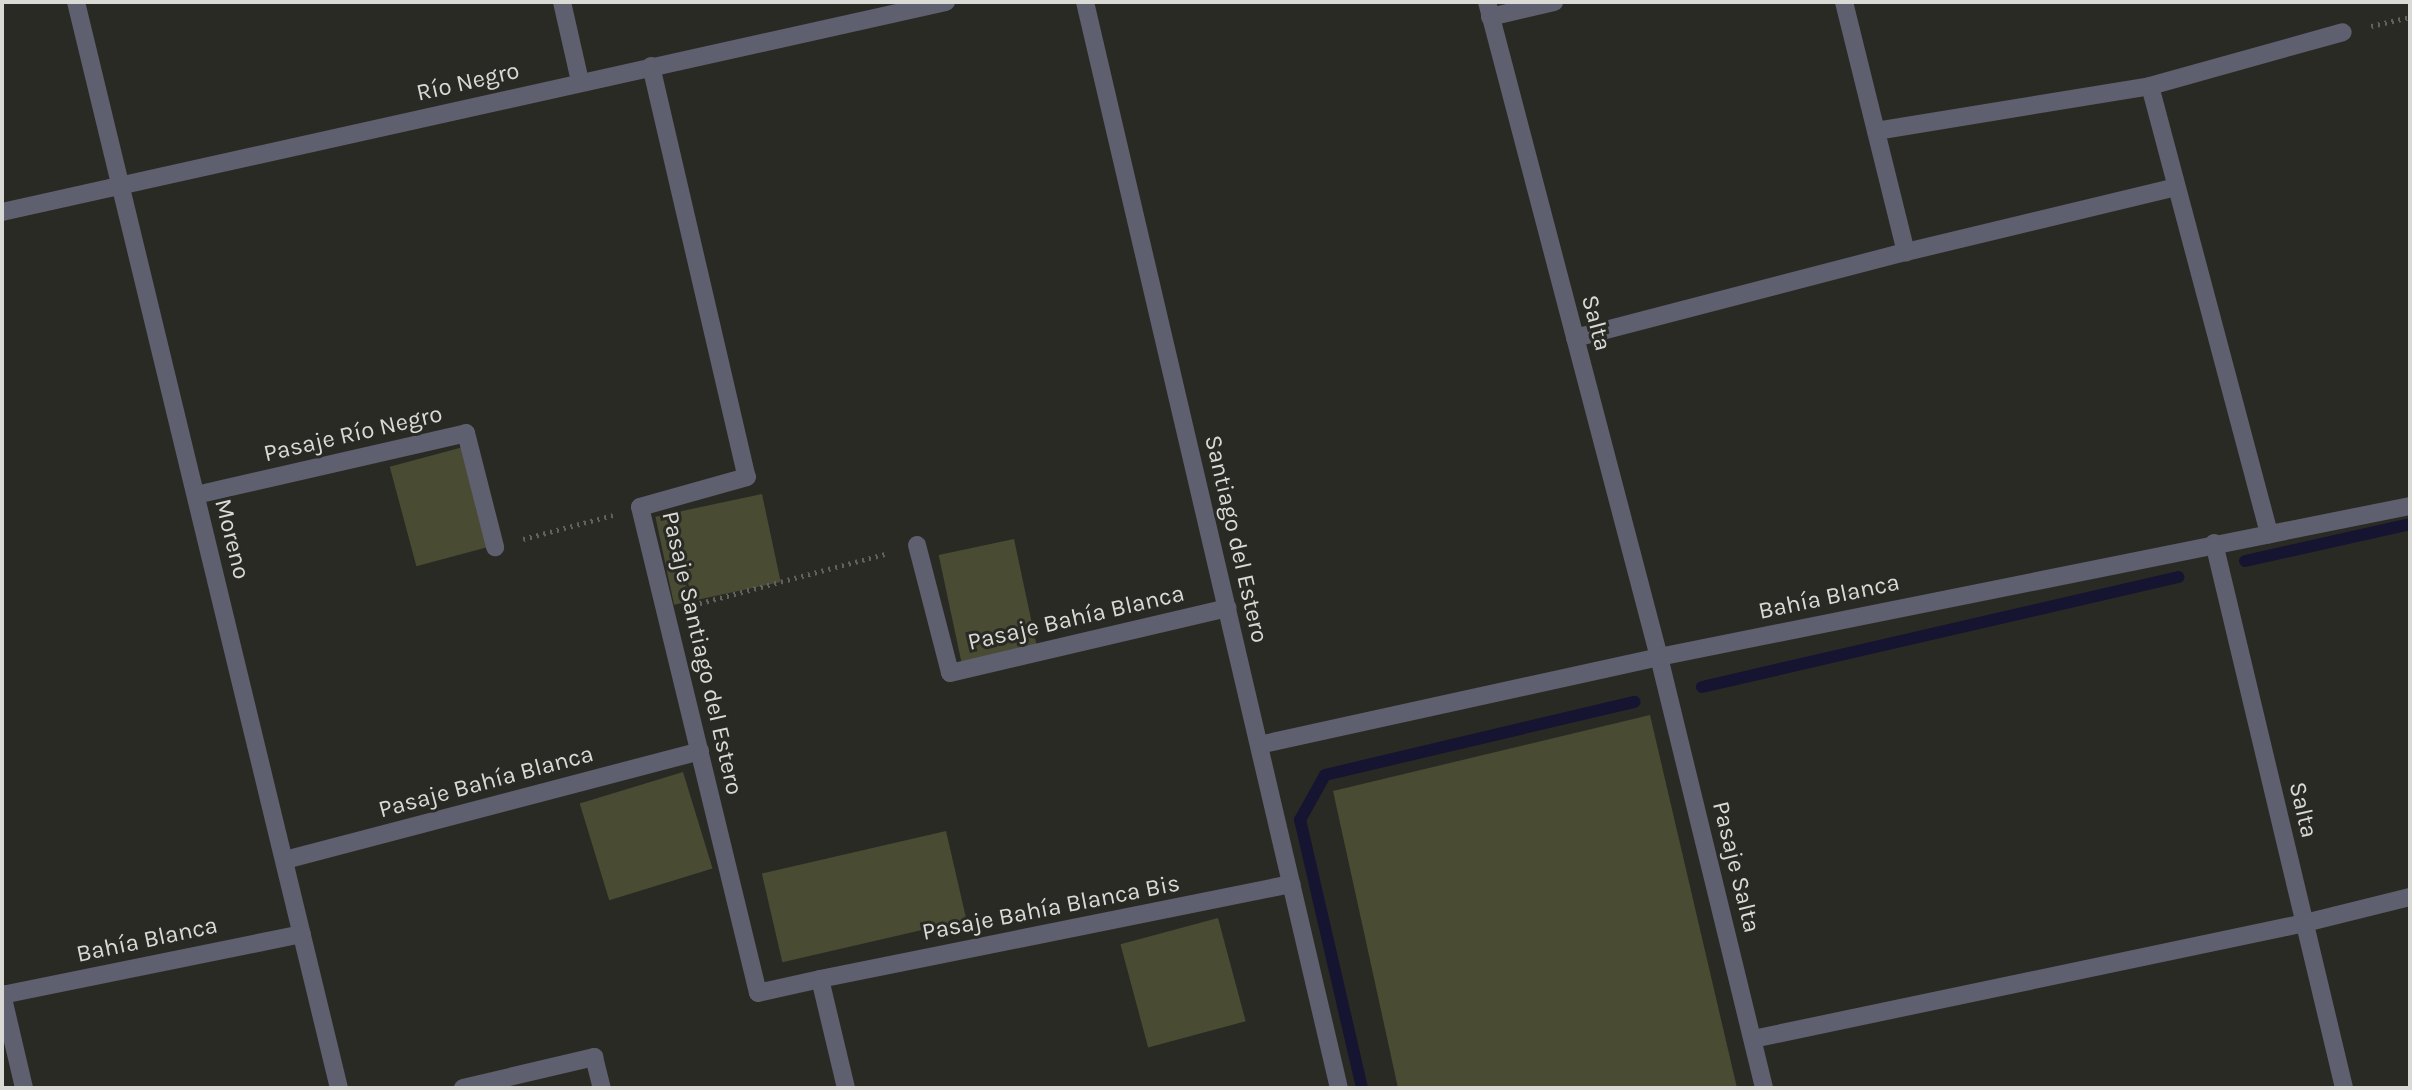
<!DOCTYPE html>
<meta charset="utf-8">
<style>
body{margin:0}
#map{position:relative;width:2412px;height:1090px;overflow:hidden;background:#292a24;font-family:Karla,sans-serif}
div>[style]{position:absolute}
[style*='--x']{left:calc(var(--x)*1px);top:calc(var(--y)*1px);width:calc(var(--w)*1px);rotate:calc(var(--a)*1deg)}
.green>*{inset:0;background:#494b33;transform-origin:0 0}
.stream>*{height:12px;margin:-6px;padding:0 6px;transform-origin:6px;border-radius:6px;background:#151431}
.path>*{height:4.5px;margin-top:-2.25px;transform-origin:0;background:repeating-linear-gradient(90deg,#61625d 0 2px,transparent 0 7px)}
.minor>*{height:18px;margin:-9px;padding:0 9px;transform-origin:9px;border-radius:9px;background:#5e5f6f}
span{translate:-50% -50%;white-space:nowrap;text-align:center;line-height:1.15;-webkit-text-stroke:6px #292a24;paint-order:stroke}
.street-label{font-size:24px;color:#d9dad6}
.frame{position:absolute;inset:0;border:4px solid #d9dad6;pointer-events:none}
</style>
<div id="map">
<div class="green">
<div style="left:467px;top:446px;width:103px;height:80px;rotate:75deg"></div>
<div style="left:762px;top:494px;width:90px;height:109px;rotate:78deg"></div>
<div style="left:1014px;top:539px;width:109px;height:77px;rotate:78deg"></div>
<div style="clip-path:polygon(1650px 715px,1737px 1088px,1398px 1088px,1333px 791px)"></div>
<div style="left:683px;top:772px;width:101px;height:108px;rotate:73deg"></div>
<div style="left:946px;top:831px;width:91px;height:189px;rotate:77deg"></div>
<div style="left:1218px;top:918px;width:107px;height:101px;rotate:75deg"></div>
</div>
<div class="stream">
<div style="--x:2245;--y:561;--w:169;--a:-12.6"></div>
<div style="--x:1702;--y:687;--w:489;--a:-13"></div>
<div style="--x:1362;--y:1088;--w:275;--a:-103"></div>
<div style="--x:1300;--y:820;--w:51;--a:-60.9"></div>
<div style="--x:1325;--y:775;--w:318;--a:-13.3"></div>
</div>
<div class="path">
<div style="--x:2371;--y:26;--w:40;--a:-13"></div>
<div style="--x:523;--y:539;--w:93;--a:-14.9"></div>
<div style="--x:693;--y:605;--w:202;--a:-14.9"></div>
</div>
<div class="minor">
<div style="--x:76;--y:2;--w:1117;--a:76.39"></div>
<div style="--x:562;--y:2;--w:81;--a:77.2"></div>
<div style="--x:1085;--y:2;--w:1115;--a:76.84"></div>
<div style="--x:1487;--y:2;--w:677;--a:75.29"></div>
<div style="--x:1659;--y:657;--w:444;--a:76.3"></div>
<div style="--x:1844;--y:2;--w:258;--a:76.1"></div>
<div style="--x:1490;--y:17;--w:66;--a:-13.2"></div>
<div style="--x:651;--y:66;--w:422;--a:76.9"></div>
<div style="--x:747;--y:477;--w:111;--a:164.3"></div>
<div style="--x:640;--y:507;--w:500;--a:76.35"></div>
<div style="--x:758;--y:993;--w:64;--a:-12.7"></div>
<div style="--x:820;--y:979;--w:112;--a:76.6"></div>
<div style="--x:2150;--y:86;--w:464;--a:75.1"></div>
<div style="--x:1876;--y:131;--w:278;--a:-9.3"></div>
<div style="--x:2150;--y:86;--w:200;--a:-15.6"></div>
<div style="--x:2;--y:212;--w:967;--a:-12.54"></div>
<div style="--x:1575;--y:338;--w:342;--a:-14.6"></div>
<div style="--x:1906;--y:252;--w:278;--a:-13.5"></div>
<div style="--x:196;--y:495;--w:277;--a:-12.9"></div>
<div style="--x:466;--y:433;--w:118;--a:75.7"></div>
<div style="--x:2214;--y:543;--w:560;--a:76.58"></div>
<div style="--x:917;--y:545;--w:132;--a:75.5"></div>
<div style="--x:950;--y:673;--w:285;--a:-13.2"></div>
<div style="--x:1259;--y:745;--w:410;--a:-12.4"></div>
<div style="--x:1659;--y:657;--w:766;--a:-11.37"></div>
<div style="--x:285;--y:860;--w:429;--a:-14.7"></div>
<div style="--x:820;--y:979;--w:481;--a:-11.4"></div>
<div style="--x:2;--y:994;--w:97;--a:76.8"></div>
<div style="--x:2;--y:995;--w:306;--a:-11.5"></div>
<div style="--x:1753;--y:1039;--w:564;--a:-11.87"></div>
<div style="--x:2305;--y:923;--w:108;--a:-13.9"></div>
<div style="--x:463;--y:1088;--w:135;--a:-13.3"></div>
<div style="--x:594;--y:1057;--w:32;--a:76"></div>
</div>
<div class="street-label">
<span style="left:468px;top:82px;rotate:-13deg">Río Negro</span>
<span style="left:1596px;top:323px;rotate:75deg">Salta</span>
<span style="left:353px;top:434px;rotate:-13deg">Pasaje Río Negro</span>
<span style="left:232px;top:539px;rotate:76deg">Moreno</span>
<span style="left:1236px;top:539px;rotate:77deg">Santiago del Estero</span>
<span style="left:1829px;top:597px;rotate:-12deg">Bahía Blanca</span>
<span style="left:1076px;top:618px;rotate:-13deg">Pasaje Bahía Blanca</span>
<span style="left:702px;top:653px;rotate:77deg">Pasaje Santiago del Estero</span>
<span style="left:486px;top:782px;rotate:-15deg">Pasaje Bahía Blanca</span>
<span style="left:2303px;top:810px;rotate:77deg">Salta</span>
<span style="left:1736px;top:867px;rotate:76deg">Pasaje Salta</span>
<span style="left:1051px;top:908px;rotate:-11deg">Pasaje Bahía Blanca Bis</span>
<span style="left:147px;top:940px;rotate:-12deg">Bahía Blanca</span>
</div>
<div class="frame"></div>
</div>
